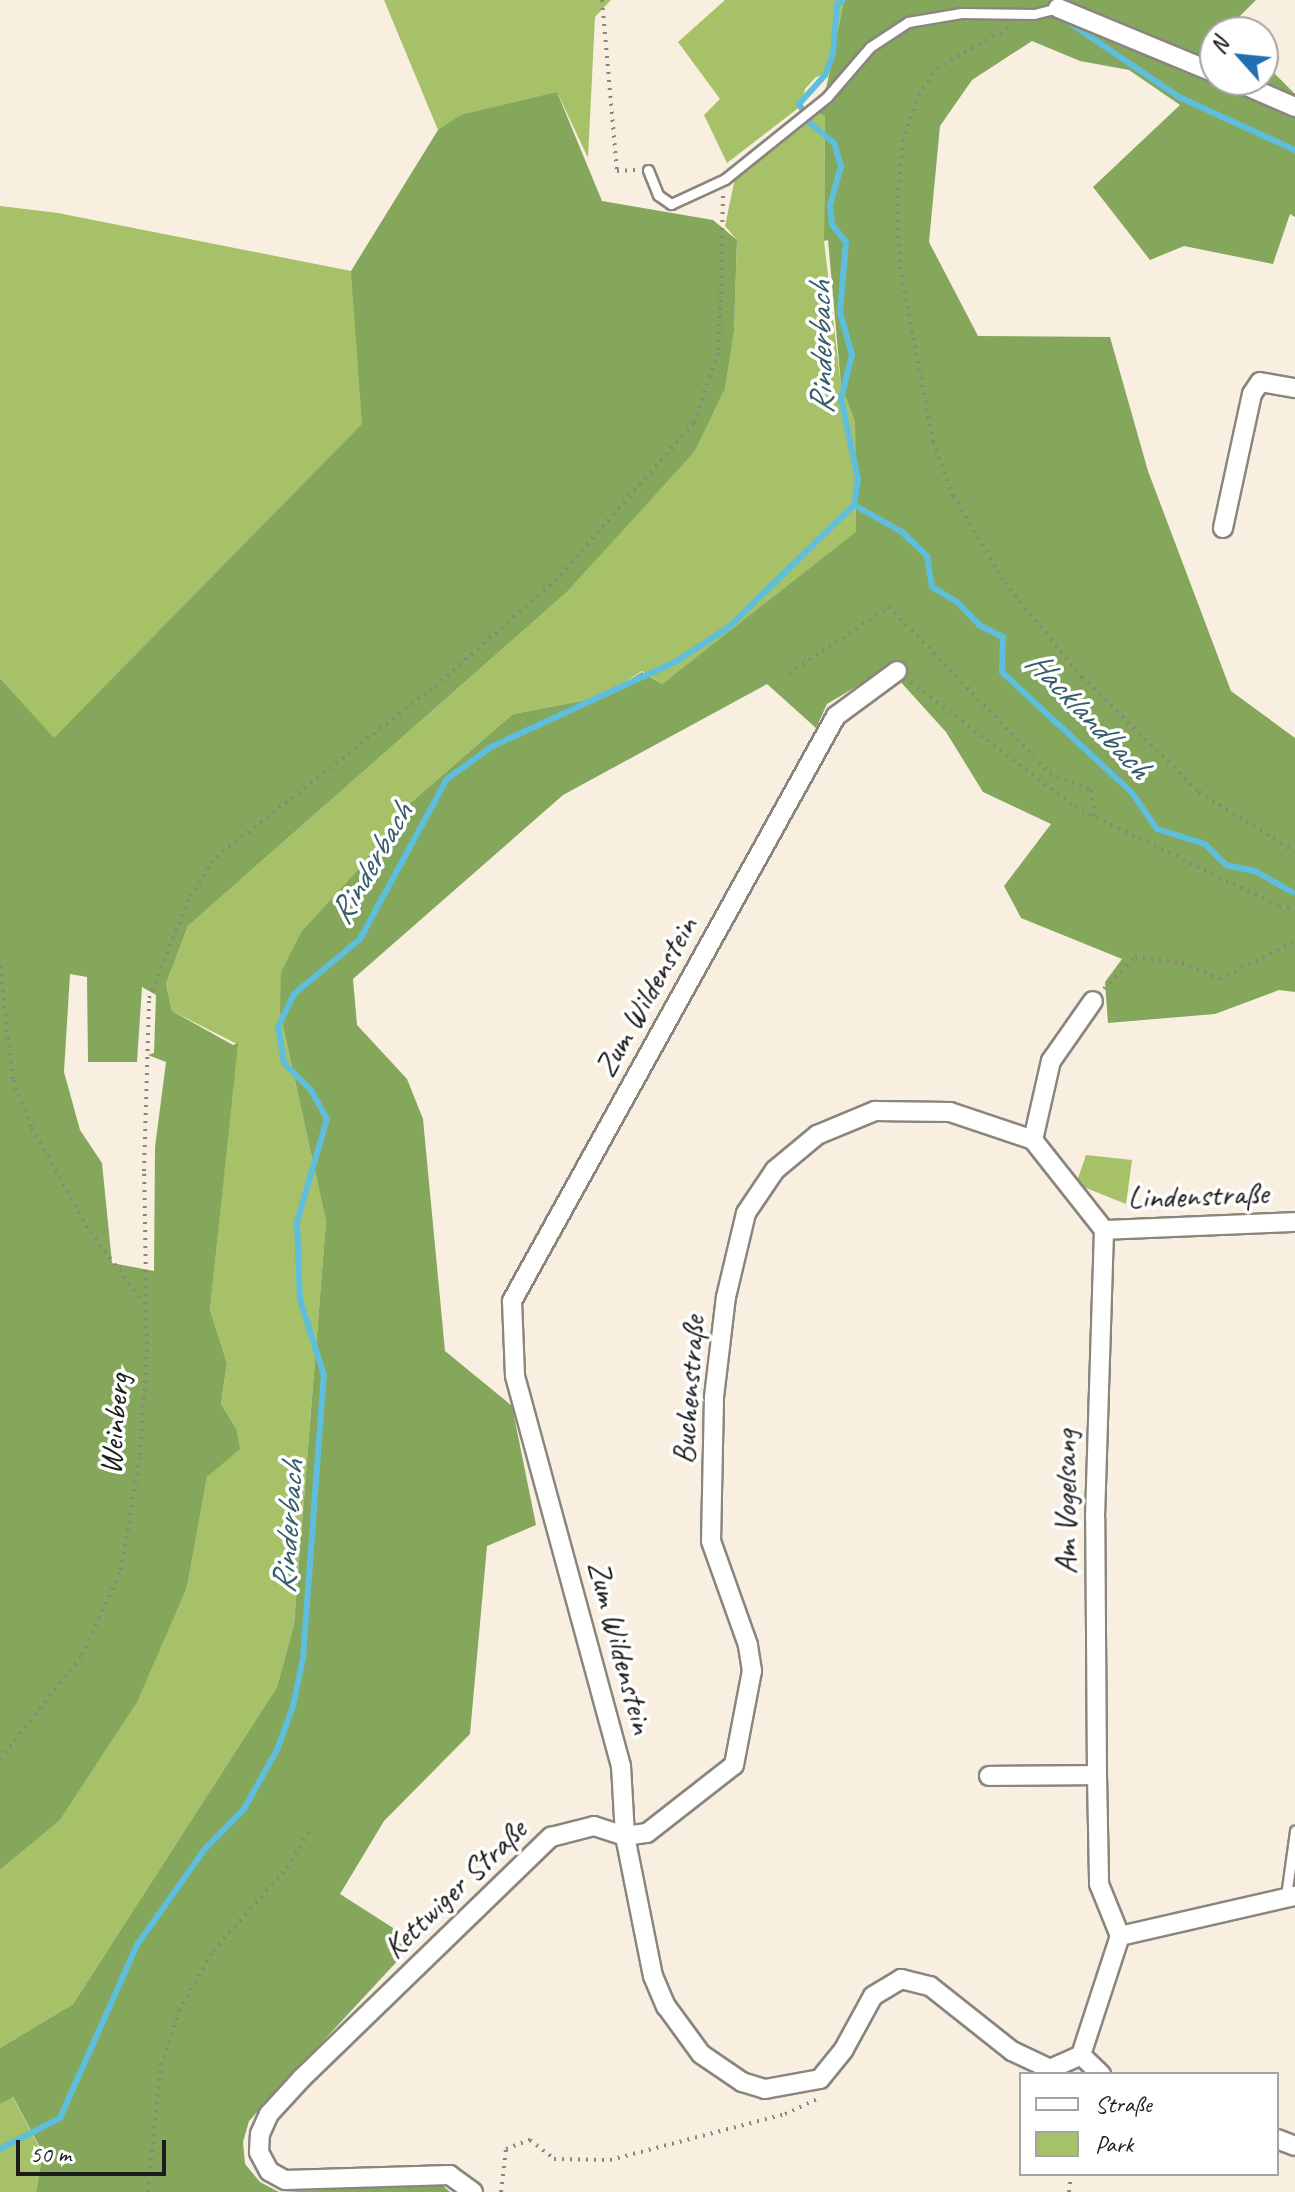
<!DOCTYPE html>
<meta charset="utf-8">
<style>
body{margin:0}
#map{position:relative;width:1295px;height:2192px;overflow:hidden;background:#f8efe0;font-family:Caveat,sans-serif}
div>[style]{position:absolute}
[style*='--x']{left:calc(var(--x)*1px);top:calc(var(--y)*1px);width:calc(var(--w)*1px);rotate:calc(var(--a)*1deg)}
.green>*{inset:0;background:#a6c167}
.forest>*{inset:0;background:#84a75c}
.stream>*{height:6px;margin:-3px;padding:0 3px;transform-origin:3px;border-radius:3px;background:#5ebedc}
.path>*{height:4px;margin-top:-2px;transform-origin:0;background:repeating-linear-gradient(90deg,#8a867e 0 2px,transparent 0 8px)}
.roads{filter:drop-shadow(2px 0 #8a867e) drop-shadow(-2px 0 #8a867e) drop-shadow(0 2px #8a867e) drop-shadow(0 -2px #8a867e)}
.lane>*{height:9px;margin:-4.5px;padding:0 4.5px;transform-origin:4.5px;border-radius:4.5px;background:#fff}
.street>*{height:18px;margin:-9px;padding:0 9px;transform-origin:9px;border-radius:9px;background:#fff}
span{translate:-50% -50%;white-space:nowrap;text-align:center;line-height:1.15;-webkit-text-stroke:7px #fff;paint-order:stroke}
.street-label{font-size:32px;color:#1c1c1c}
.water-label{font-size:34px;color:#365d69;font-style:italic}
.legend{position:absolute;left:1019px;top:2072px;width:260px;height:104px;box-sizing:border-box;background:#fff;border:2px solid #a4a4a4;margin:0;padding:10px 14px;list-style:none;font-size:24px;color:#1c1c1c}
.legend li{display:flex;align-items:center;gap:16px;height:40px}
.legend b{width:40px;border:2px solid #a4a4a4}
.north{position:absolute;left:1199px;top:16px;width:80px;height:80px;box-sizing:border-box;background:#fff;border:2px solid #a4a4a4;border-radius:50%;rotate:297deg;font-size:22px;font-weight:700;line-height:32px;text-align:center;color:#1c1c1c}
.north::after{content:'';display:block;margin:auto;width:28px;height:36px;background:#1f6fb2;clip-path:polygon(50% 0,100% 100%,50% 72%,0 100%)}
.scale{position:absolute;left:16px;top:2140px;width:150px;height:36px;box-sizing:border-box;border:4px solid #1c1c1c;border-top:0;padding-left:10px;font-size:24px;line-height:28px;white-space:nowrap;color:#1c1c1c;-webkit-text-stroke:6px #fff;paint-order:stroke}
</style>
<div id="map">
<div class="green">
<div style="clip-path:polygon(384px 0,611px 0,595px 17px,588px 158px,557px 92px,438px 130px)"></div>
<div style="clip-path:polygon(725px 0,844px 0,829px 73px,816px 77px,805px 89px,801px 106px,727px 163px,704px 115px,720px 99px,678px 42px)"></div>
<div style="clip-path:polygon(816px 111px,825px 115px,824px 241px,841px 385px,855px 422px,856px 533px,662px 684px,642px 671px,602px 697px,513px 714px,400px 812px,359px 869px,280px 1013px,326px 1221px,294px 1624px,277px 1687px,73px 2004px,0 2048px,0 1870px,59px 1821px,187px 1587px,207px 1477px,235px 1451px,236px 1428px,221px 1404px,227px 1363px,210px 1310px,237px 1044px,172px 1011px,166px 984px,188px 926px,567px 592px,693px 452px,725px 389px,734px 332px,737px 240px,725px 226px,735px 178px)"></div>
<div style="clip-path:polygon(0 206px,58px 213px,351px 271px,353px 277px,363px 424px,54px 739px,0 678px)"></div>
<div style="clip-path:polygon(1086px 1155px,1132px 1160px,1126px 1204px,1076px 1184px)"></div>
<div style="clip-path:polygon(12px 2096px,43px 2154px,36px 2192px,0 2192px,0 2104px)"></div>
</div>
<div class="forest">
<div style="clip-path:polygon(844px 0,1256px 0,1224px 32px,1215px 32px,1215px 80px,1263px 80px,1263px 62px,1295px 94px,1295px 217px,1290px 214px,1273px 264px,1184px 246px,1150px 260px,1093px 187px,1180px 105px,1129px 70px,1080px 61px,1032px 41px,972px 80px,940px 126px,929px 242px,978px 336px,1110px 337px,1148px 471px,1231px 691px,1295px 738px,1295px 992px,1279px 990px,1215px 1014px,1108px 1023px,1105px 982px,1122px 959px,1021px 918px,1004px 886px,1051px 824px,983px 792px,946px 732px,888px 668px,827px 704px,816px 728px,767px 684px,563px 795px,353px 979px,357px 1025px,407px 1079px,423px 1119px,445px 1351px,512px 1406px,536px 1525px,487px 1546px,470px 1734px,384px 1821px,340px 1894px,415px 1942px,249px 2121px,243px 2142px,245px 2164px,260px 2182px,279px 2192px,441px 2184px,450px 2192px,36px 2192px,43px 2153px,13px 2097px,0 2104px,0 2048px,73px 2004px,277px 1687px,294px 1624px,326px 1221px,280px 1013px,281px 972px,302px 931px,359px 869px,400px 812px,513px 714px,602px 697px,642px 672px,662px 684px,856px 532px,855px 422px,841px 385px,828px 240px,824px 241px,825px 116px,816px 111px,826px 89px)"></div>
<div style="clip-path:polygon(evenodd,557px 92px,602px 201px,713px 220px,737px 240px,734px 332px,725px 389px,694px 452px,567px 592px,188px 926px,166px 984px,172px 1011px,233px 1045px,238px 1043px,210px 1310px,227px 1363px,221px 1404px,236px 1428px,240px 1449px,207px 1477px,187px 1587px,137px 1702px,59px 1821px,0 1870px,0 678px,54px 738px,362px 424px,351px 271px,438px 130px,461px 115px,557px 92px,70px 974px,87px 977px,88px 1062px,137px 1062px,142px 987px,156px 995px,154px 1053px,148px 1055px,166px 1062px,155px 1147px,154px 1271px,112px 1263px,102px 1163px,80px 1130px,64px 1072px,70px 974px)"></div>
</div>
<div class="stream">
<div style="--x:1064;--y:19;--w:139;--a:34.1"></div>
<div style="--x:1179;--y:97;--w:128;--a:24.6"></div>
<div style="--x:854;--y:505;--w:55;--a:29.4"></div>
<div style="--x:902;--y:532;--w:35;--a:44"></div>
<div style="--x:927;--y:556;--w:31;--a:81"></div>
<div style="--x:932;--y:587;--w:29;--a:31"></div>
<div style="--x:957;--y:602;--w:32;--a:46"></div>
<div style="--x:979;--y:625;--w:27;--a:27"></div>
<div style="--x:1003;--y:637;--w:35;--a:92"></div>
<div style="--x:1002;--y:672;--w:178;--a:42.9"></div>
<div style="--x:1132;--y:793;--w:44;--a:55.2"></div>
<div style="--x:1157;--y:829;--w:50;--a:17.4"></div>
<div style="--x:1205;--y:844;--w:30;--a:45"></div>
<div style="--x:1226;--y:865;--w:30;--a:12"></div>
<div style="--x:1255;--y:871;--w:43;--a:29.6"></div>
<div style="--x:0;--y:2149;--w:68;--a:-27.3"></div>
<div style="--x:60;--y:2118;--w:189;--a:-66"></div>
<div style="--x:137;--y:1945;--w:116;--a:-54.8"></div>
<div style="--x:204;--y:1850;--w:57;--a:-45.7"></div>
<div style="--x:244;--y:1809;--w:68;--a:-60.8"></div>
<div style="--x:277;--y:1750;--w:47;--a:-70"></div>
<div style="--x:293;--y:1706;--w:49;--a:-78.2"></div>
<div style="--x:303;--y:1658;--w:284;--a:-85.8"></div>
<div style="--x:324;--y:1375;--w:79;--a:-107.7"></div>
<div style="--x:300;--y:1300;--w:78;--a:-92.2"></div>
<div style="--x:297;--y:1222;--w:107;--a:-73.8"></div>
<div style="--x:327;--y:1119;--w:33;--a:-119"></div>
<div style="--x:311;--y:1090;--w:38;--a:-135"></div>
<div style="--x:284;--y:1063;--w:36;--a:-99"></div>
<div style="--x:278;--y:1027;--w:37;--a:-64"></div>
<div style="--x:294;--y:994;--w:86;--a:-39.8"></div>
<div style="--x:360;--y:939;--w:182;--a:-61.5"></div>
<div style="--x:447;--y:779;--w:54;--a:-36"></div>
<div style="--x:491;--y:747;--w:205;--a:-24.8"></div>
<div style="--x:677;--y:661;--w:62;--a:-33.2"></div>
<div style="--x:729;--y:627;--w:175;--a:-44.3"></div>
<div style="--x:854;--y:505;--w:26;--a:-81"></div>
<div style="--x:858;--y:479;--w:82;--a:-102"></div>
<div style="--x:841;--y:399;--w:45;--a:-76"></div>
<div style="--x:852;--y:355;--w:45;--a:-105.6"></div>
<div style="--x:840;--y:312;--w:70;--a:-85.1"></div>
<div style="--x:846;--y:242;--w:22;--a:-129"></div>
<div style="--x:832;--y:225;--w:20;--a:-96"></div>
<div style="--x:830;--y:205;--w:41;--a:-74.2"></div>
<div style="--x:841;--y:166;--w:24;--a:-107"></div>
<div style="--x:834;--y:143;--w:30;--a:-140"></div>
<div style="--x:811;--y:124;--w:23;--a:-121"></div>
<div style="--x:799;--y:104;--w:39;--a:-48"></div>
<div style="--x:825;--y:75;--w:22;--a:-69"></div>
<div style="--x:833;--y:54;--w:50;--a:-85.4"></div>
<div style="--x:837;--y:4;--w:7;--a:-34"></div>
</div>
<div class="path">
<div style="--x:602;--y:0;--w:172;--a:85"></div>
<div style="--x:617;--y:171;--w:18;--a:-3"></div>
<div style="--x:1008;--y:28;--w:80;--a:150.9"></div>
<div style="--x:938;--y:67;--w:33;--a:125"></div>
<div style="--x:919;--y:94;--w:49;--a:109.2"></div>
<div style="--x:903;--y:140;--w:64;--a:95.4"></div>
<div style="--x:897;--y:204;--w:63;--a:87.3"></div>
<div style="--x:900;--y:267;--w:178;--a:79.3"></div>
<div style="--x:933;--y:442;--w:58;--a:69.7"></div>
<div style="--x:953;--y:496;--w:101;--a:59.1"></div>
<div style="--x:1005;--y:583;--w:122;--a:50.7"></div>
<div style="--x:1082;--y:677;--w:164;--a:44.5"></div>
<div style="--x:1199;--y:792;--w:113;--a:32"></div>
<div style="--x:789;--y:673;--w:120;--a:-33.4"></div>
<div style="--x:889;--y:607;--w:231;--a:45.9"></div>
<div style="--x:1050;--y:773;--w:44;--a:22.5"></div>
<div style="--x:1091;--y:790;--w:26;--a:81"></div>
<div style="--x:911;--y:682;--w:206;--a:37.3"></div>
<div style="--x:1075;--y:807;--w:227;--a:25.9"></div>
<div style="--x:1279;--y:906;--w:16;--a:11"></div>
<div style="--x:0;--y:966;--w:115;--a:83.5"></div>
<div style="--x:13;--y:1080;--w:52;--a:68.4"></div>
<div style="--x:32;--y:1128;--w:119;--a:60.9"></div>
<div style="--x:90;--y:1232;--w:89;--a:52.7"></div>
<div style="--x:1104;--y:989;--w:45;--a:-45.9"></div>
<div style="--x:1135;--y:957;--w:47;--a:7.3"></div>
<div style="--x:1182;--y:963;--w:41;--a:22.8"></div>
<div style="--x:1220;--y:979;--w:84;--a:-26.9"></div>
<div style="--x:0;--y:1759;--w:132;--a:-51.7"></div>
<div style="--x:82;--y:1655;--w:94;--a:-65.4"></div>
<div style="--x:121;--y:1570;--w:117;--a:-80.6"></div>
<div style="--x:140;--y:1455;--w:103;--a:-86.1"></div>
<div style="--x:147;--y:1352;--w:181;--a:-90.9"></div>
<div style="--x:144;--y:1171;--w:173;--a:-88.3"></div>
<div style="--x:149;--y:998;--w:110;--a:-68.1"></div>
<div style="--x:190;--y:896;--w:47;--a:-56.3"></div>
<div style="--x:216;--y:857;--w:278;--a:-38"></div>
<div style="--x:435;--y:686;--w:159;--a:-41.2"></div>
<div style="--x:555;--y:581;--w:210;--a:-48.7"></div>
<div style="--x:694;--y:423;--w:77;--a:-71.1"></div>
<div style="--x:719;--y:350;--w:155;--a:-88.5"></div>
<div style="--x:148;--y:2192;--w:128;--a:-84.2"></div>
<div style="--x:161;--y:2065;--w:57;--a:-71.6"></div>
<div style="--x:179;--y:2011;--w:69;--a:-60.5"></div>
<div style="--x:213;--y:1951;--w:111;--a:-48.3"></div>
<div style="--x:287;--y:1868;--w:44;--a:-58.8"></div>
<div style="--x:501;--y:2192;--w:43;--a:-83.4"></div>
<div style="--x:506;--y:2149;--w:26;--a:-21"></div>
<div style="--x:530;--y:2140;--w:31;--a:38"></div>
<div style="--x:554;--y:2159;--w:56;--a:1"></div>
<div style="--x:610;--y:2160;--w:181;--a:-14.7"></div>
<div style="--x:785;--y:2114;--w:38;--a:-25"></div>
<div style="--x:1069;--y:2192;--w:18;--a:-84"></div>
</div>
<div class="roads">
<div class="lane">
<div style="--x:648;--y:170;--w:27;--a:68"></div>
<div style="--x:658;--y:195;--w:16;--a:35"></div>
<div style="--x:671;--y:204;--w:60;--a:-24.8"></div>
<div style="--x:725;--y:179;--w:131;--a:-38.8"></div>
<div style="--x:827;--y:97;--w:66;--a:-49.3"></div>
<div style="--x:870;--y:47;--w:45;--a:-33.3"></div>
<div style="--x:908;--y:22;--w:54;--a:-9.6"></div>
<div style="--x:961;--y:13;--w:73;--a:0.8"></div>
<div style="--x:1034;--y:14;--w:25;--a:-14"></div>
<div style="--x:1286;--y:1896;--w:66;--a:-82.1"></div>
</div>
<div class="street">
<div style="--x:1058;--y:8;--w:170;--a:22.5"></div>
<div style="--x:1233;--y:80;--w:68;--a:23.5"></div>
<div style="--x:1223;--y:528;--w:137;--a:-77.8"></div>
<div style="--x:1252;--y:394;--w:14;--a:-56"></div>
<div style="--x:1260;--y:382;--w:36;--a:10"></div>
<div style="--x:897;--y:671;--w:76;--a:143.6"></div>
<div style="--x:836;--y:716;--w:669;--a:118.98"></div>
<div style="--x:512;--y:1301;--w:75;--a:87.7"></div>
<div style="--x:515;--y:1376;--w:404;--a:74.8"></div>
<div style="--x:621;--y:1766;--w:70;--a:86.7"></div>
<div style="--x:625;--y:1836;--w:143;--a:78.7"></div>
<div style="--x:653;--y:1976;--w:33;--a:67"></div>
<div style="--x:666;--y:2006;--w:59;--a:53.9"></div>
<div style="--x:701;--y:2054;--w:50;--a:34.3"></div>
<div style="--x:742;--y:2082;--w:24;--a:17"></div>
<div style="--x:765;--y:2089;--w:56;--a:-10.3"></div>
<div style="--x:820;--y:2079;--w:38;--a:-51"></div>
<div style="--x:844;--y:2049;--w:60;--a:-61.3"></div>
<div style="--x:873;--y:1996;--w:33;--a:-31"></div>
<div style="--x:901;--y:1979;--w:30;--a:14"></div>
<div style="--x:930;--y:1986;--w:105;--a:38.4"></div>
<div style="--x:1012;--y:2051;--w:42;--a:25.3"></div>
<div style="--x:1050;--y:2069;--w:34;--a:-24"></div>
<div style="--x:1081;--y:2055;--w:125;--a:-71.9"></div>
<div style="--x:1120;--y:1936;--w:180;--a:-12.9"></div>
<div style="--x:1033;--y:1140;--w:81;--a:-77.2"></div>
<div style="--x:1051;--y:1061;--w:73;--a:-55"></div>
<div style="--x:1104;--y:1230;--w:191;--a:-2.4"></div>
<div style="--x:1097;--y:1775;--w:109;--a:88.9"></div>
<div style="--x:1099;--y:1884;--w:56;--a:68"></div>
<div style="--x:989;--y:1776;--w:108;--a:-0.5"></div>
<div style="--x:1097;--y:1775;--w:258;--a:-90.4"></div>
<div style="--x:1095;--y:1517;--w:287;--a:-88.2"></div>
<div style="--x:1081;--y:2055;--w:28;--a:44"></div>
<div style="--x:1277;--y:2139;--w:19;--a:21"></div>
<div style="--x:473;--y:2192;--w:29;--a:-144"></div>
<div style="--x:450;--y:2175;--w:165;--a:178.3"></div>
<div style="--x:285;--y:2180;--w:18;--a:-151"></div>
<div style="--x:269;--y:2171;--w:21;--a:-118"></div>
<div style="--x:259;--y:2152;--w:18;--a:-87"></div>
<div style="--x:260;--y:2134;--w:22;--a:-66"></div>
<div style="--x:269;--y:2114;--w:49;--a:-47.5"></div>
<div style="--x:302;--y:2078;--w:347;--a:-44.1"></div>
<div style="--x:551;--y:1837;--w:44;--a:-14.3"></div>
<div style="--x:594;--y:1826;--w:33;--a:18"></div>
<div style="--x:625;--y:1836;--w:22;--a:-8"></div>
<div style="--x:647;--y:1833;--w:110;--a:-38"></div>
<div style="--x:734;--y:1765;--w:96;--a:-79.2"></div>
<div style="--x:752;--y:1671;--w:26;--a:-99"></div>
<div style="--x:748;--y:1645;--w:110;--a:-109.6"></div>
<div style="--x:711;--y:1541;--w:144;--a:-88.8"></div>
<div style="--x:714;--y:1397;--w:101;--a:-83.2"></div>
<div style="--x:726;--y:1297;--w:86;--a:-76.6"></div>
<div style="--x:746;--y:1213;--w:52;--a:-56"></div>
<div style="--x:775;--y:1170;--w:55;--a:-39.8"></div>
<div style="--x:817;--y:1135;--w:63;--a:-22.5"></div>
<div style="--x:875;--y:1111;--w:75;--a:0.8"></div>
<div style="--x:950;--y:1112;--w:88;--a:18.6"></div>
<div style="--x:1033;--y:1140;--w:115;--a:51.7"></div>
</div>
</div>
<div class="street-label">
<span style="left:646px;top:997px;rotate:-61deg">Zum Wildenstein</span>
<span style="left:1198px;top:1196px;rotate:-2deg">Lindenstraße</span>
<span style="left:689px;top:1390px;rotate:-86deg">Buchenstraße</span>
<span style="left:115px;top:1424px;rotate:-85deg">Weinberg</span>
<span style="left:1066px;top:1502px;rotate:-90deg">Am Vogelsang</span>
<span style="left:620px;top:1647px;rotate:75deg">Zum Wildenstein</span>
<span style="left:455px;top:1889px;rotate:-44deg">Kettwiger Straße</span>
</div>
<div class="water-label">
<span style="left:820px;top:348px;rotate:-91deg">Rinderbach</span>
<span style="left:1089px;top:714px;rotate:46deg">Hacklandbach</span>
<span style="left:370px;top:863px;rotate:-60deg">Rinderbach</span>
<span style="left:287px;top:1527px;rotate:-86deg">Rinderbach</span>
</div>
<ul class="legend">
<li><b style="height:10px;background:#fff"></b>Straße</li>
<li><b style="height:22px;background:#a6c167"></b>Park</li>
</ul>
<div class="north">N</div>
<div class="scale">50 m</div>
</div>
